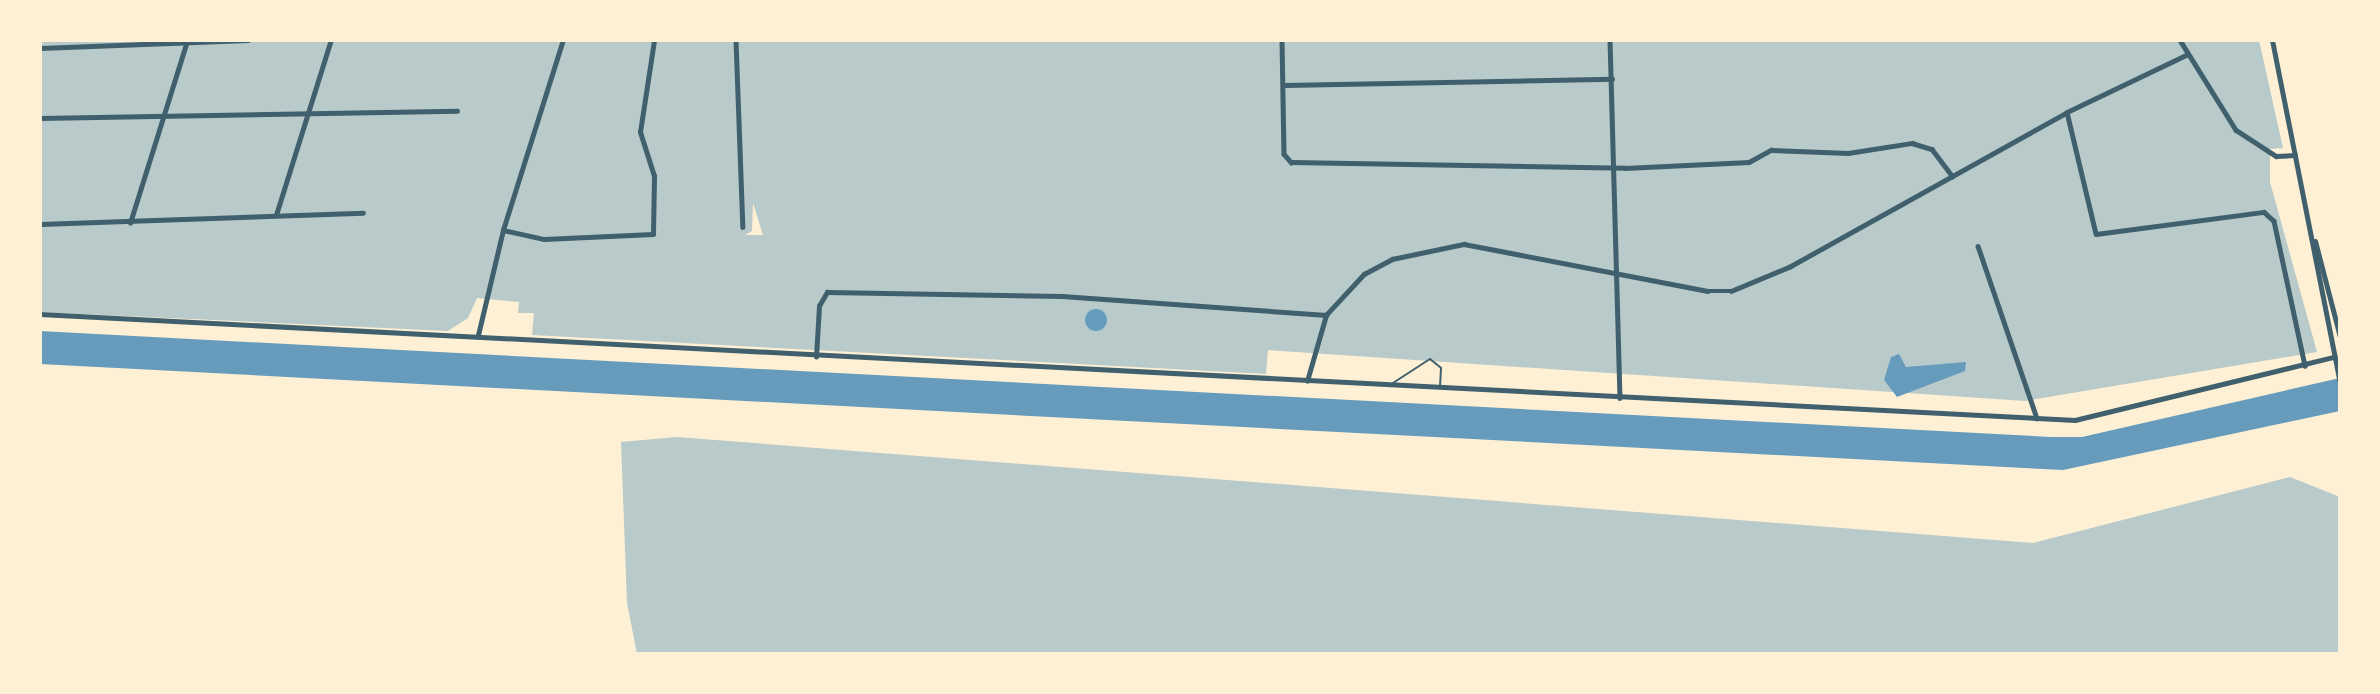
<!DOCTYPE html>
<style>
body{margin:0}
#map{position:relative;width:2380px;height:694px;overflow:hidden;background:#fdf0d5;font-family:"Titillium Web",sans-serif}
div>[style]{position:absolute}
[style*='--x']{left:calc(var(--x)*1px);top:calc(var(--y)*1px);width:calc(var(--w)*1px);rotate:calc(var(--a)*1deg)}
.green>*{inset:0;background:#b9caca}
.water>*{inset:0;background:#669bbc}
.round{border-radius:50%}
.service>*{height:2px;margin:-1px;padding:0 1px;transform-origin:1px;border-radius:1px;background:#3f606c}
.minor>*{height:4.5px;margin:-2.25px;padding:0 2.25px;transform-origin:2.25px;border-radius:2.25px;background:#3f606c}
.tertiary>*{height:5px;margin:-2.5px;padding:0 2.5px;transform-origin:2.5px;border-radius:2.5px;background:#3f606c}
span{translate:-50% -50%;white-space:nowrap;text-align:center;line-height:1.15;-webkit-text-stroke:7px #fdf0d5;paint-order:stroke}
.frame{position:absolute;inset:0;border:42px solid #fdf0d5;pointer-events:none}
</style>
<div id="map">
<div class="green">
<div style="clip-path:polygon(evenodd,40px 40px,2259px 40px,2283px 148px,2270px 149px,2270px 182px,2317px 352px,2025px 401px,1268px 350px,1266px 374px,532px 335px,534px 313px,518px 313px,519px 302px,477px 298px,468px 318px,448px 331px,40px 312px,40px 40px,753px 203px,763px 235px,745px 235px,752px 231px,753px 203px)"></div>
<div style="clip-path:polygon(677px 437px,2033px 543px,2290px 477px,2340px 497px,2340px 654px,637px 654px,627px 603px,621px 442px)"></div>
</div>
<div class="water">
<div class="round" style="left:1085px;top:309px;width:22px;height:22px"></div>
<div style="clip-path:polygon(40px 331px,2051px 437px,2082px 437px,2340px 378px,2340px 411px,2063px 470px,40px 364px)"></div>
<div style="clip-path:polygon(1899px 354px,1906px 367px,1966px 362px,1965px 371px,1897px 397px,1884px 380px,1891px 357px)"></div>
</div>
<div class="service">
<div style="--x:1393;--y:383;--w:44;--a:-33"></div>
<div style="--x:1430;--y:359;--w:14;--a:39"></div>
<div style="--x:1441;--y:368;--w:18;--a:93"></div>
</div>
<div class="minor">
<div style="--x:736;--y:40;--w:187;--a:87.9"></div>
<div style="--x:1282;--y:40;--w:114;--a:89"></div>
<div style="--x:1284;--y:154;--w:11;--a:49"></div>
<div style="--x:1291;--y:162;--w:334;--a:1"></div>
<div style="--x:1625;--y:168;--w:124;--a:-2.8"></div>
<div style="--x:1749;--y:162;--w:25;--a:-29"></div>
<div style="--x:1771;--y:150;--w:77;--a:2.2"></div>
<div style="--x:1848;--y:153;--w:65;--a:-8.9"></div>
<div style="--x:1912;--y:143;--w:21;--a:17"></div>
<div style="--x:1932;--y:149;--w:34;--a:53"></div>
<div style="--x:1610;--y:40;--w:358;--a:88.4"></div>
<div style="--x:2180;--y:40;--w:106;--a:58.1"></div>
<div style="--x:2236;--y:130;--w:48;--a:33"></div>
<div style="--x:2276;--y:156;--w:19;--a:-3"></div>
<div style="--x:40;--y:48;--w:208;--a:-2.2"></div>
<div style="--x:1285;--y:85;--w:327;--a:-1.1"></div>
<div style="--x:2067;--y:112;--w:125;--a:76.6"></div>
<div style="--x:2096;--y:234;--w:169;--a:-7.5"></div>
<div style="--x:2264;--y:212;--w:13;--a:42"></div>
<div style="--x:2274;--y:221;--w:148;--a:77.9"></div>
<div style="--x:40;--y:118;--w:417;--a:-1"></div>
<div style="--x:276;--y:215;--w:183;--a:-72.6"></div>
<div style="--x:130;--y:223;--w:191;--a:-72.6"></div>
<div style="--x:40;--y:224;--w:323;--a:-2"></div>
<div style="--x:503;--y:230;--w:42;--a:12.4"></div>
<div style="--x:544;--y:239;--w:109;--a:-2.6"></div>
<div style="--x:653;--y:234;--w:58;--a:-89"></div>
<div style="--x:654;--y:176;--w:46;--a:-107.7"></div>
<div style="--x:640;--y:132;--w:93;--a:-81.3"></div>
<div style="--x:1978;--y:246;--w:182;--a:71.1"></div>
<div style="--x:40;--y:314;--w:2038;--a:2.98"></div>
<div style="--x:2075;--y:420;--w:267;--a:-13.7"></div>
<div style="--x:478;--y:335;--w:108;--a:-76.6"></div>
<div style="--x:503;--y:230;--w:199;--a:-72.5"></div>
<div style="--x:816;--y:357;--w:51;--a:-86.6"></div>
<div style="--x:819;--y:306;--w:16;--a:-60"></div>
<div style="--x:827;--y:292;--w:235;--a:1"></div>
<div style="--x:1062;--y:296;--w:265;--a:4.1"></div>
<div style="--x:1307;--y:381;--w:69;--a:-73.9"></div>
<div style="--x:1326;--y:315;--w:56;--a:-47.2"></div>
<div style="--x:1364;--y:274;--w:32;--a:-28"></div>
<div style="--x:1392;--y:259;--w:74;--a:-11.8"></div>
<div style="--x:1464;--y:244;--w:248;--a:10.9"></div>
<div style="--x:1707;--y:291;--w:24;--a:0"></div>
<div style="--x:1731;--y:291;--w:63;--a:-22.5"></div>
<div style="--x:1789;--y:267;--w:318;--a:-29.1"></div>
<div style="--x:2067;--y:112;--w:132;--a:-25.6"></div>
</div>
<div class="tertiary">
<div style="--x:2272;--y:40;--w:351;--a:78.8"></div>
<div style="--x:2315;--y:241;--w:99;--a:75.4"></div>
</div>
<div class="frame"></div>
</div>
